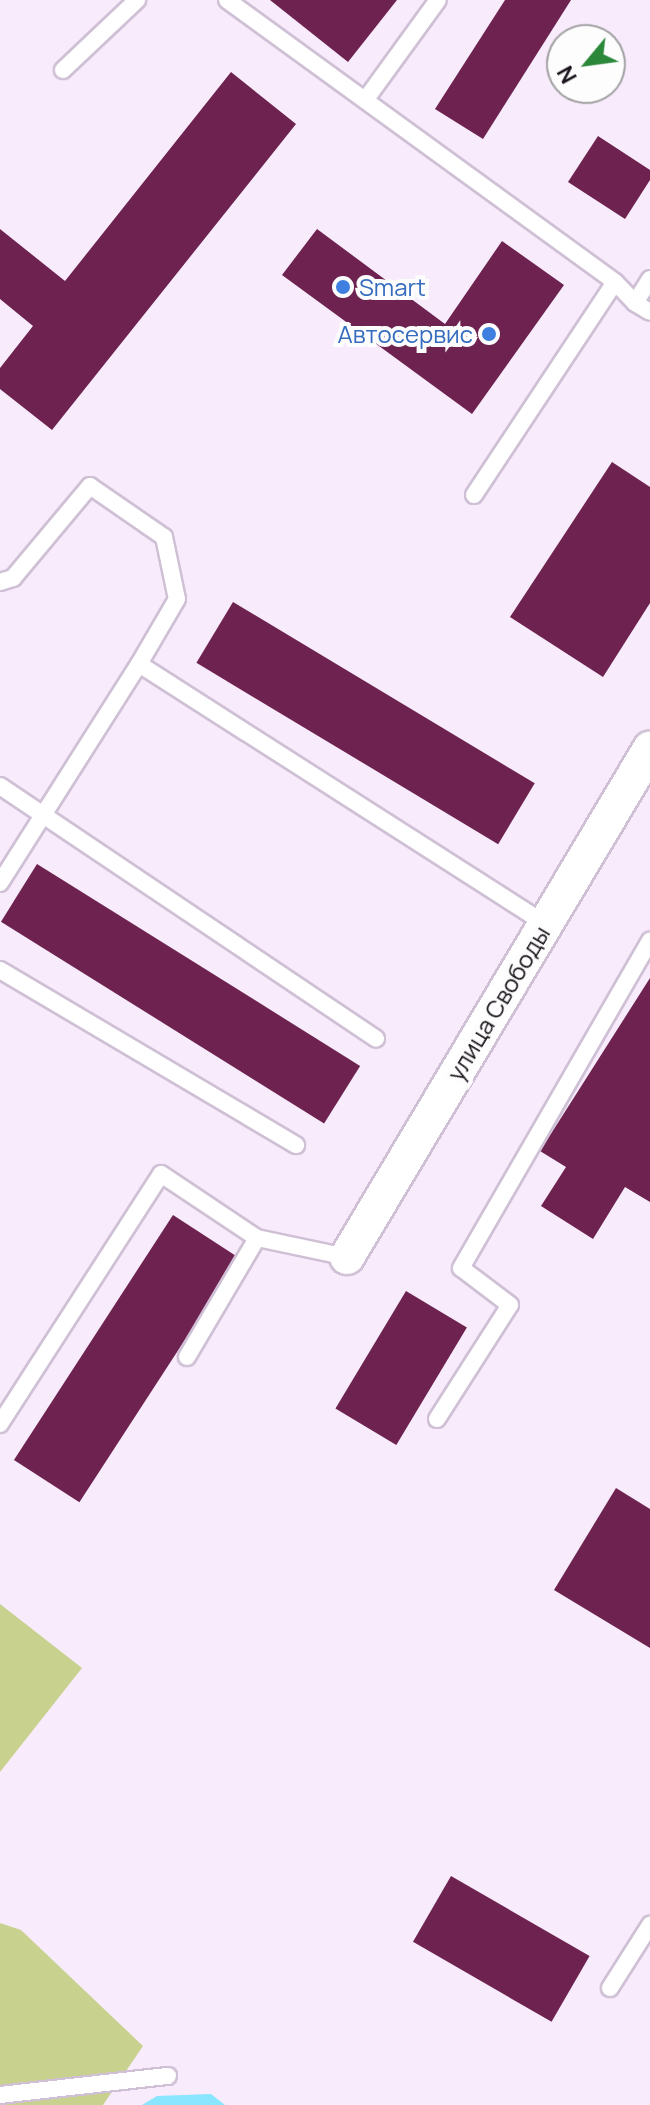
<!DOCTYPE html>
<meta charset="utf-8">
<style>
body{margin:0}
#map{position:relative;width:650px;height:2105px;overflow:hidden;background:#f7ebfc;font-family:Manrope,sans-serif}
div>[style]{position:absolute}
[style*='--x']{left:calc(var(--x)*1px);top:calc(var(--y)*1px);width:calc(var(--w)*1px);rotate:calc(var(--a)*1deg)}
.green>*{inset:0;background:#c9d18f}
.water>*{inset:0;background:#89e6fe}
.building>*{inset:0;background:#6d224f;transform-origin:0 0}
.roads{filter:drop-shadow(2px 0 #cfc0d5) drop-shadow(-2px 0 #cfc0d5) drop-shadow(0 2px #cfc0d5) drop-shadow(0 -2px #cfc0d5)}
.service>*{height:16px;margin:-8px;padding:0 8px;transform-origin:8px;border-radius:8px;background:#fff}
.minor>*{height:34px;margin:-17px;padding:0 17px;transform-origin:17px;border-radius:17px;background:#fff}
.dots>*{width:22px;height:22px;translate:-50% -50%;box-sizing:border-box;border:4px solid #fdfdfd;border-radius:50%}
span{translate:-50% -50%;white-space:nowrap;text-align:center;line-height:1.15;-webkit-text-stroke:8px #fdfdfd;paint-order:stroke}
.shop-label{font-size:24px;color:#366cbe}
.left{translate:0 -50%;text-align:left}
.right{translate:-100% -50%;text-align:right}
.street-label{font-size:24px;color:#1b161d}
.north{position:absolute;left:546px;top:24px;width:80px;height:80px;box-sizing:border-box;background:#fdfdfd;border:2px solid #a3a1a3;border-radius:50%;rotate:241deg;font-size:22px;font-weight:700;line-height:32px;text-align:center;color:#1b161d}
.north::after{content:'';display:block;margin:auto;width:28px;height:36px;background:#2b883a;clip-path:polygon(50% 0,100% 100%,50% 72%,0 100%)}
</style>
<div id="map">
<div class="green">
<div style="clip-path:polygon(0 1604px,82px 1668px,0 1772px)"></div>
<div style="clip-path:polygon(0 1923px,21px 1930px,143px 2046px,103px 2105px,0 2105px)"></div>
</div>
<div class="water">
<div style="clip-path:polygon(211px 2094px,225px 2105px,142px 2105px,157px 2096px)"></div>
</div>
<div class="building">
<div style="clip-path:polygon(270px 0,397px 0,348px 62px)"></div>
<div style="clip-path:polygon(505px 0,571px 0,483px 139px,435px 109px)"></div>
<div style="clip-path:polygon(231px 72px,296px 124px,52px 430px,0 389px,0 368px,33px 326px,0 299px,0 229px,65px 281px)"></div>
<div style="clip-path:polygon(598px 136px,650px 170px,650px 180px,625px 219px,568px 182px)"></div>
<div style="clip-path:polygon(317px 229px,445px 324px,502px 241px,564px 285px,472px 414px,282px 275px)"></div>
<div style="clip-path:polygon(612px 462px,650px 487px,650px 603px,603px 677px,510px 617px)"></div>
<div style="left:233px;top:602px;width:352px;height:71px;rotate:31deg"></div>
<div style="left:37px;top:864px;width:381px;height:68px;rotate:32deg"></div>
<div style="clip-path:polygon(650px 978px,650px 1202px,625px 1187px,593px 1239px,541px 1206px,566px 1167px,540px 1151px)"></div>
<div style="left:173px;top:1215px;width:78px;height:292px;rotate:33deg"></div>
<div style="left:406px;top:1291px;width:71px;height:137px;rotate:31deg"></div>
<div style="clip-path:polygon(616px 1488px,650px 1509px,650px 1648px,554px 1590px)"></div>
<div style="left:451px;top:1876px;width:160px;height:76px;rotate:30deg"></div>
</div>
<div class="roads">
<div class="service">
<div style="--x:227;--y:0;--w:480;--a:36"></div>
<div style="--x:615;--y:282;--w:29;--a:46"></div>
<div style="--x:63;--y:70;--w:102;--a:-43.4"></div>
<div style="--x:366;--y:99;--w:122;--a:-54"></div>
<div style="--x:650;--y:279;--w:28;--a:122"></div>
<div style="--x:635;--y:303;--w:17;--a:31"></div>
<div style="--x:474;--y:495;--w:255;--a:-56.5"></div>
<div style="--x:0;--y:582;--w:14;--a:-17"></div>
<div style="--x:13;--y:578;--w:120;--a:-50.1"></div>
<div style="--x:90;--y:486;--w:90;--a:34.6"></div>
<div style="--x:164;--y:537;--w:63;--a:78.2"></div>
<div style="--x:177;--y:599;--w:75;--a:120.3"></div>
<div style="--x:0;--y:786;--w:453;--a:33.9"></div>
<div style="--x:0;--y:883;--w:259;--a:-57.6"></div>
<div style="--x:139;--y:664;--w:483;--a:32.6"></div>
<div style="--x:0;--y:970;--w:344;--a:30.6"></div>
<div style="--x:187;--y:1357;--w:138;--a:-59.5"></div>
<div style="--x:437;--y:1419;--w:135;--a:-57.4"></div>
<div style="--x:510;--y:1305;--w:61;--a:-142.9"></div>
<div style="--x:461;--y:1268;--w:378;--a:-60"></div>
<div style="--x:0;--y:1424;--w:297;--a:-57.2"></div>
<div style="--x:161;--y:1174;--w:115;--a:33.7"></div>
<div style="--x:257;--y:1238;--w:92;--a:11.9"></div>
<div style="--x:610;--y:1988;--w:75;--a:-57.6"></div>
<div style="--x:0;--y:2095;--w:169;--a:-6.5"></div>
</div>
<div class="minor">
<div style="--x:347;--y:1257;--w:592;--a:-59.19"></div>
</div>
</div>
<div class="dots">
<div style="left:343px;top:287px;background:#3f7fe0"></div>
<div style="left:489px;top:334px;background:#3f7fe0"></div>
</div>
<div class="shop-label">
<span class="left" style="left:359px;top:287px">Smart</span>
<span class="right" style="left:473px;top:334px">Автосервис</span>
</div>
<div class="street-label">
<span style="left:498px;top:1003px;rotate:-59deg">улица Свободы</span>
</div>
<div class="north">N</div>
</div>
